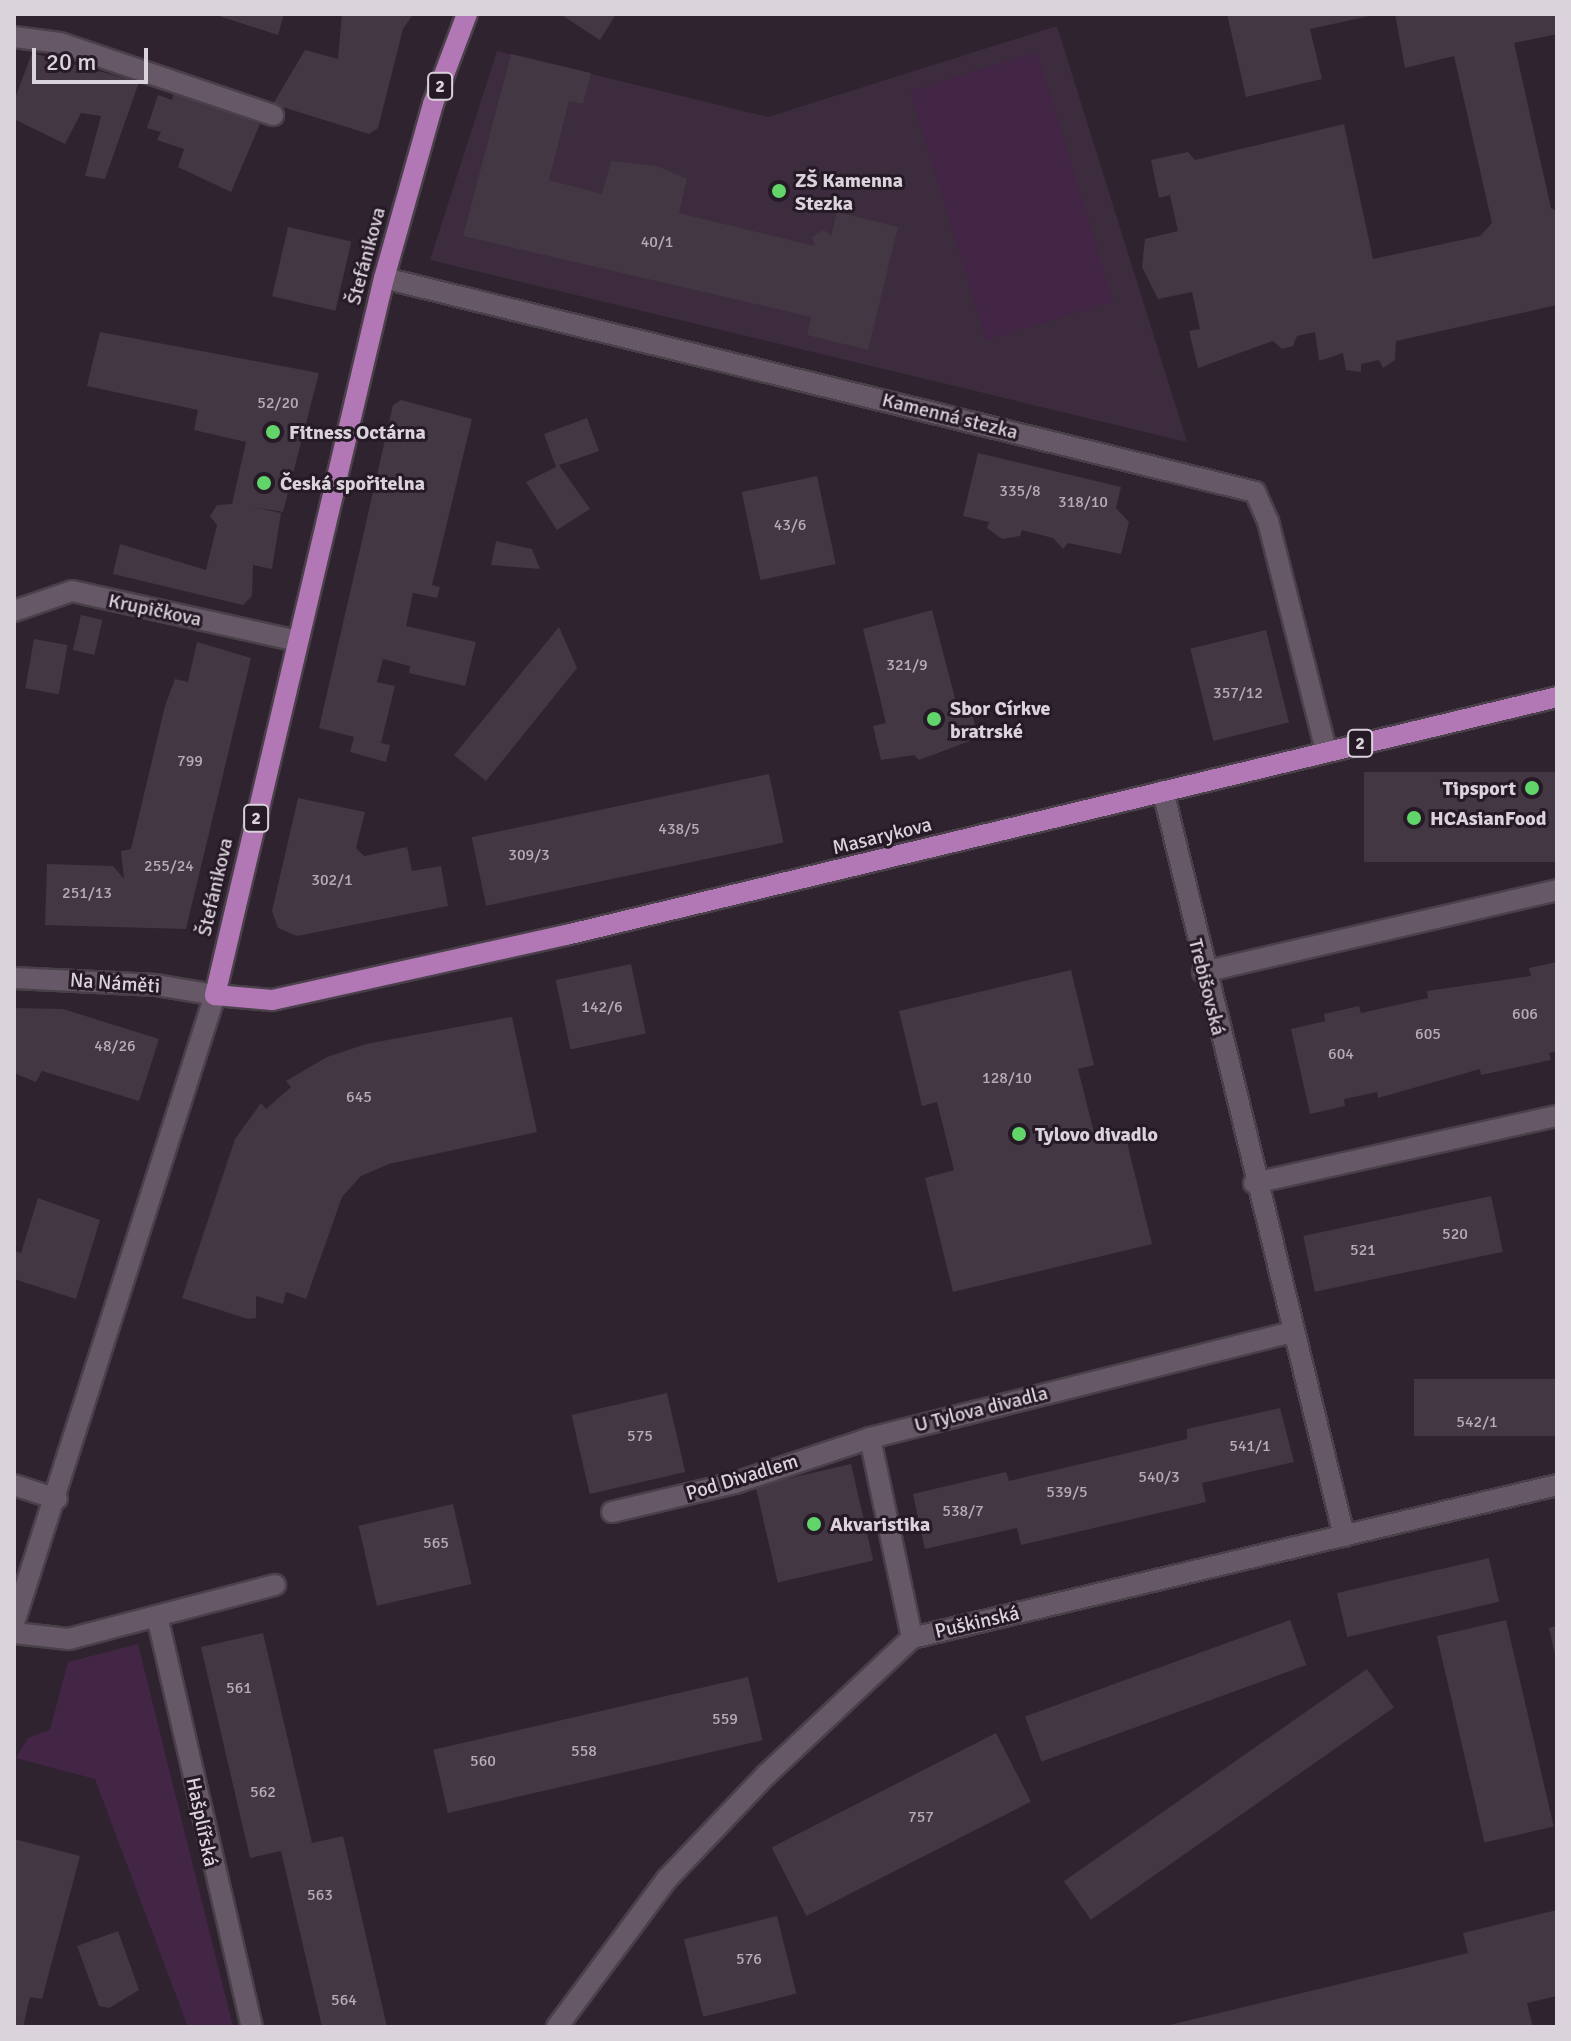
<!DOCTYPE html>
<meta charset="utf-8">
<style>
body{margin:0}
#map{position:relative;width:1571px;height:2041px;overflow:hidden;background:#2f232f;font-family:Signika,sans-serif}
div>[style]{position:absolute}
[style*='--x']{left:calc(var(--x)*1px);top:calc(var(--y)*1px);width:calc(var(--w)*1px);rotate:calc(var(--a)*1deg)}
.built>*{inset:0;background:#3c2c3d}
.green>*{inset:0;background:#432645;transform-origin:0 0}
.building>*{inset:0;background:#433744;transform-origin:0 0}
.roads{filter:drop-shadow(2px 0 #4a404a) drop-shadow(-2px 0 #4a404a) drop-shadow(0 2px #4a404a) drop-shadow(0 -2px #4a404a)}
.minor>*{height:20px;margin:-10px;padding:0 10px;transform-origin:10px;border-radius:10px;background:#665866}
.major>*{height:20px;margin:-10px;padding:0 10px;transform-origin:10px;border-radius:10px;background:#b277b5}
.dots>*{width:22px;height:22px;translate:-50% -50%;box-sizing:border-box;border:4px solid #251a26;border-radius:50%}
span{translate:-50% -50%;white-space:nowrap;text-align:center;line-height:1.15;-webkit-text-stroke:6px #251a26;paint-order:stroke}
.number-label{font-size:16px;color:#b5acb5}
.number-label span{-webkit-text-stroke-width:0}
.shield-label span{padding:2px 6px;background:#251a26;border:2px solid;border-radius:6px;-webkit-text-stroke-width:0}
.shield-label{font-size:18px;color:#dbd3db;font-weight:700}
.poi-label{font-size:20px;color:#dbd3db;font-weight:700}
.left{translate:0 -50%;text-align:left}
.right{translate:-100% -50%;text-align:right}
.street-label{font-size:20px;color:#dbd3db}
.frame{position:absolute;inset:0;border:16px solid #dbd3db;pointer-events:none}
.scale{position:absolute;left:32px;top:48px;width:116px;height:36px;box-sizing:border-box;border:4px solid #dbd3db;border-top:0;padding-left:10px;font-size:24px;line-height:28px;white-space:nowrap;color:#dbd3db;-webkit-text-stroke:6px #251a26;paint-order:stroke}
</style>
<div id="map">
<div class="built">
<div style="clip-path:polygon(1057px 26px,1187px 442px,430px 260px,497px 51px,768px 117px)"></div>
</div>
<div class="green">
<div style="left:1037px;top:52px;width:261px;height:133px;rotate:73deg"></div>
<div style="clip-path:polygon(138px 1644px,233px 2027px,188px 2027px,95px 1779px,16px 1758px,28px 1738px,50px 1730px,68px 1662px)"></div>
</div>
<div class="building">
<div style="clip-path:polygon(213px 14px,284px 14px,278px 35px)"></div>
<div style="clip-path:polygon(342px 14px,413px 14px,403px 29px,378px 128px,369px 134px,273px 104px,305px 50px,338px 59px)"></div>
<div style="clip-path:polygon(560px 14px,616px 14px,600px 40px)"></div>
<div style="clip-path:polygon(1227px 14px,1374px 14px,1374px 15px,1310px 29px,1322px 79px,1246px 97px)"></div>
<div style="clip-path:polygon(1395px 14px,1555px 14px,1557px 34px,1514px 43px,1551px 208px,1557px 211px,1557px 305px,1396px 341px,1395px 360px,1383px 368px,1379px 360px,1361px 364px,1361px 372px,1346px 370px,1343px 353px,1319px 361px,1315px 332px,1297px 336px,1293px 346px,1282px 349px,1273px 341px,1198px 368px,1189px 331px,1200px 329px,1192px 292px,1158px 299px,1142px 267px,1145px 239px,1178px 231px,1170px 195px,1159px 198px,1151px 160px,1188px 152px,1195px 160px,1344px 124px,1373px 259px,1480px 236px,1492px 223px,1454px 56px,1405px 68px)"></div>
<div style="clip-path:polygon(32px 53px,139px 82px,105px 179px,85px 176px,101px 116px,81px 113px,65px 144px,14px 119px,14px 101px)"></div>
<div style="clip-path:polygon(511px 54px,591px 73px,583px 104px,569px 101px,549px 180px,602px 194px,611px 161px,657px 166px,687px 179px,679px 213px,815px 246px,812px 237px,824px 230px,831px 236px,837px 212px,898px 227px,868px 350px,807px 335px,811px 317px,463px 236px)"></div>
<div style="clip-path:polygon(174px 93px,260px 124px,231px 192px,178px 167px,184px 149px,157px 140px,161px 132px,147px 128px,158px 95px,172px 100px)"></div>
<div style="left:288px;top:227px;width:65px;height:71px;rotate:13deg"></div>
<div style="clip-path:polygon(100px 332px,319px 373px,283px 512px,253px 507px,281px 513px,272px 569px,253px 565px,252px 596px,243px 605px,113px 574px,120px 544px,206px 570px,217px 525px,210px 516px,217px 505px,232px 504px,246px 442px,194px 430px,198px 410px,87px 386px)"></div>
<div style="clip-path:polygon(401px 400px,472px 419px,432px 585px,440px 587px,437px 598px,413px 593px,406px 626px,476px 642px,465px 686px,409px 673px,410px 666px,383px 659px,377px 682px,395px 686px,381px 743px,390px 745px,386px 762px,350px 752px,354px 737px,319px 728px,393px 405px)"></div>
<div style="clip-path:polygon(587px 418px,599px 451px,559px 465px,590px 509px,557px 530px,526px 482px,556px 467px,544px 434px)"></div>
<div style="clip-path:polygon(978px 453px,1121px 487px,1116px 508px,1129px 522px,1121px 554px,1068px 543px,1063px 549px,1053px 538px,1022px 530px,1020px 536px,1002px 539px,987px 528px,989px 522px,963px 516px)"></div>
<div style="left:817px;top:476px;width:90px;height:77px;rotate:78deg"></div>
<div style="clip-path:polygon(496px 541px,532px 549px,540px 569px,491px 565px)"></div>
<div style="clip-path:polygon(932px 610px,957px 706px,970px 704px,978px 738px,919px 760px,914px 755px,881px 760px,873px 726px,886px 723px,863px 629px)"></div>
<div style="left:81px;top:615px;width:22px;height:36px;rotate:13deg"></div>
<div style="clip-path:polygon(559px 627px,577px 668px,486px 781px,454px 755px)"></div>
<div style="left:1266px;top:630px;width:95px;height:78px;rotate:76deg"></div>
<div style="left:34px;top:639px;width:34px;height:50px;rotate:10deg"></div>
<div style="clip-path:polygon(197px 642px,251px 658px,186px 929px,45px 925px,47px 864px,113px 866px,124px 879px,121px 851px,131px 849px,165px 706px,175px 679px,188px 682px)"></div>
<div style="left:1557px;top:772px;width:90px;height:193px;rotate:90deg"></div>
<div style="left:769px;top:774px;width:70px;height:304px;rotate:78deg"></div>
<div style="clip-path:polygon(298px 798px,365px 812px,356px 848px,364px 856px,407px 847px,412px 871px,441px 866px,448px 906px,297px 936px,278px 928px,272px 911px)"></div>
<div style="clip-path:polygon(1557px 962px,1557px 1051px,1549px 1053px,1551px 1060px,1481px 1075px,1480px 1069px,1378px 1098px,1377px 1092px,1344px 1099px,1345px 1106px,1310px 1114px,1291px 1029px,1325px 1021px,1324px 1014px,1359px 1006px,1361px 1013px,1428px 998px,1427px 991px,1531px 976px,1529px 968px)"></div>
<div style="left:631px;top:964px;width:71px;height:77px;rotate:78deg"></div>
<div style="clip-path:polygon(1071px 970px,1094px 1065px,1078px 1069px,1095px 1137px,1124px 1130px,1152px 1244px,953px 1292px,925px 1178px,954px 1170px,937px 1102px,922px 1106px,899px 1011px)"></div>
<div style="clip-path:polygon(14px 1008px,63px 1009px,159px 1039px,139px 1101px,42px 1071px,36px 1082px,14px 1073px)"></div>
<div style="clip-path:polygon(512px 1017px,537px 1132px,389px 1164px,361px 1176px,342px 1197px,306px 1299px,286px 1292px,283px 1304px,256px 1296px,256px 1318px,248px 1319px,182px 1298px,235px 1139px,261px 1103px,266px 1109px,291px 1087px,286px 1081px,327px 1057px,366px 1044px)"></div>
<div style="left:1491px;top:1196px;width:57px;height:192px;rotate:78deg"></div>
<div style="clip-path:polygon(38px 1198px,100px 1220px,76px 1299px,14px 1279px,14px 1251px,21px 1253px)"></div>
<div style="left:1557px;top:1379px;width:57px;height:143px;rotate:90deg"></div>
<div style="left:667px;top:1393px;width:81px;height:98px;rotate:77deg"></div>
<div style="clip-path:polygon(1280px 1408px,1294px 1462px,1202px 1483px,1206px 1502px,1021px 1545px,1017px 1528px,925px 1549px,913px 1494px,1006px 1472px,1009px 1481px,1187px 1439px,1187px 1429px)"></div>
<div style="left:851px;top:1464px;width:99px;height:98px;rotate:77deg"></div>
<div style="left:453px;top:1504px;width:82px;height:97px;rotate:77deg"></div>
<div style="left:1489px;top:1558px;width:45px;height:156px;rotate:77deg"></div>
<div style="left:1290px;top:1620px;width:48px;height:282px;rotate:70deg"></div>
<div style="left:1506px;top:1620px;width:212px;height:71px;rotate:77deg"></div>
<div style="clip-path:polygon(1557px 1626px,1557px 1659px,1556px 1659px,1549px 1628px)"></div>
<div style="clip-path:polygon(263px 1633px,312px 1843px,343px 1836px,387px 2027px,322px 2027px,281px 1851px,250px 1858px,201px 1647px)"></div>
<div style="left:1367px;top:1669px;width:47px;height:370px;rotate:55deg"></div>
<div style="left:748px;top:1677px;width:65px;height:323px;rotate:77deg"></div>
<div style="left:996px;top:1733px;width:77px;height:252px;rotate:63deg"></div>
<div style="clip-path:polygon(14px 1839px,80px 1856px,42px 1999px,30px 1997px,23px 2027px,14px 2027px)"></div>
<div style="clip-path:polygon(1557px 1910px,1557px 1996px,1527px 2003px,1533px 2027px,1161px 2027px,1468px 1953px,1463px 1933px)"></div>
<div style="left:777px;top:1916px;width:80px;height:96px;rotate:76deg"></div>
<div style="clip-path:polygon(118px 1931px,139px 1990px,109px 2008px,99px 2006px,77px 1946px)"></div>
</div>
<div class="roads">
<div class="minor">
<div style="--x:14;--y:37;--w:46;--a:7.4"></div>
<div style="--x:60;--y:43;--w:225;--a:18.7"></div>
<div style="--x:384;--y:278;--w:897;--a:13.8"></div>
<div style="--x:1255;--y:492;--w:32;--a:66"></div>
<div style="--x:1268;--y:521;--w:237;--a:75.8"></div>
<div style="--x:14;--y:611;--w:61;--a:-19"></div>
<div style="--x:72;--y:591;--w:230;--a:12.5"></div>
<div style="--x:1163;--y:791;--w:767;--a:76.34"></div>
<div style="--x:1203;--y:972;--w:363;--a:-13"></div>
<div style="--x:14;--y:978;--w:142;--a:2.8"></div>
<div style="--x:156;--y:985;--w:60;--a:9.6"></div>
<div style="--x:215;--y:995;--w:659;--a:107.75"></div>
<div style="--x:1254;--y:1183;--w:310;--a:-12.5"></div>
<div style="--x:870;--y:1438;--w:204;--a:78.1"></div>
<div style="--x:14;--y:1485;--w:45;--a:18"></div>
<div style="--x:612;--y:1512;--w:126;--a:-13.3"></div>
<div style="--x:735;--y:1483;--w:142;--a:-18.4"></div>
<div style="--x:870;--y:1438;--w:434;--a:-14.1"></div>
<div style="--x:157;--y:1616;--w:422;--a:77"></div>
<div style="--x:14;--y:1633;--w:55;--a:6.2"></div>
<div style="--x:69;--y:1639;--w:213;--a:-14.7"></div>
<div style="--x:557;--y:2027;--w:184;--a:-53.4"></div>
<div style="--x:667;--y:1879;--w:144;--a:-46.4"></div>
<div style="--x:766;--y:1775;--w:200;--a:-43.2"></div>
<div style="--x:912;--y:1638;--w:663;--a:-13.34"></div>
</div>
<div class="major">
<div style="--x:467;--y:14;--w:96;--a:110.7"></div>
<div style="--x:433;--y:104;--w:181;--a:105.7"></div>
<div style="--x:384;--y:278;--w:737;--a:103.26"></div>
<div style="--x:215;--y:995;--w:57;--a:5"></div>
<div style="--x:272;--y:1000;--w:301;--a:-12.5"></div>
<div style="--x:566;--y:935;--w:1019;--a:-13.5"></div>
</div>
</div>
<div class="dots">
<div style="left:779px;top:191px;background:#61d56a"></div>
<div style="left:273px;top:432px;background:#61d56a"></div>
<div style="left:264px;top:483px;background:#61d56a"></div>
<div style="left:934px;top:719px;background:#61d56a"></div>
<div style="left:1532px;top:788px;background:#61d56a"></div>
<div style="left:1414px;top:818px;background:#61d56a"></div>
<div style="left:1019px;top:1134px;background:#61d56a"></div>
<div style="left:814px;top:1524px;background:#61d56a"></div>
</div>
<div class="number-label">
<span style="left:657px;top:242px">40/1</span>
<span style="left:278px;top:403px">52/20</span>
<span style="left:1020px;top:491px">335/8</span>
<span style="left:1083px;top:502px">318/10</span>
<span style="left:790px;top:525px">43/6</span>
<span style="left:907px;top:665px">321/9</span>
<span style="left:1238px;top:693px">357/12</span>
<span style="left:190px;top:761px">799</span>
<span style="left:679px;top:829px">438/5</span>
<span style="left:529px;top:855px">309/3</span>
<span style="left:169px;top:866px">255/24</span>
<span style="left:332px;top:880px">302/1</span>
<span style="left:87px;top:893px">251/13</span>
<span style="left:602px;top:1007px">142/6</span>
<span style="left:1525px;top:1014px">606</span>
<span style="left:1428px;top:1034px">605</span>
<span style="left:115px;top:1046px">48/26</span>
<span style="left:1341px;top:1054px">604</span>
<span style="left:1007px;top:1078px">128/10</span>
<span style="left:359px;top:1097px">645</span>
<span style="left:1455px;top:1234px">520</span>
<span style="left:1363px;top:1250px">521</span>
<span style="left:1477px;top:1422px">542/1</span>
<span style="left:640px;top:1436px">575</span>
<span style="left:1250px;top:1446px">541/1</span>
<span style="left:1159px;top:1477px">540/3</span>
<span style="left:1067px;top:1492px">539/5</span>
<span style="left:963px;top:1511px">538/7</span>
<span style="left:436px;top:1543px">565</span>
<span style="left:239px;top:1688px">561</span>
<span style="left:725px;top:1719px">559</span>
<span style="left:584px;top:1751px">558</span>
<span style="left:483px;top:1761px">560</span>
<span style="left:263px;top:1792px">562</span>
<span style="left:921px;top:1817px">757</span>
<span style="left:320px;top:1895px">563</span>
<span style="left:749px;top:1959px">576</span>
<span style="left:344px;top:2000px">564</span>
</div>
<div class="shield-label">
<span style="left:440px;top:86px">2</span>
<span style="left:1360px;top:743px">2</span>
<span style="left:256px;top:818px">2</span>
</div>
<div class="poi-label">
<span class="left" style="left:795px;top:192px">ZŠ Kamenna<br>Stezka</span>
<span class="left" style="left:289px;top:432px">Fitness Octárna</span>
<span class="left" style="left:280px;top:483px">Česká spořitelna</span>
<span class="left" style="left:950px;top:720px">Sbor Církve<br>bratrské</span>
<span class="right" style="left:1516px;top:788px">Tipsport</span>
<span class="left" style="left:1430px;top:818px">HCAsianFood</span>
<span class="left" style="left:1035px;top:1134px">Tylovo divadlo</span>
<span class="left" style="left:830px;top:1524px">Akvaristika</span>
</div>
<div class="street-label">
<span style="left:366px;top:256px;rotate:-75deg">Štefánikova</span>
<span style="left:950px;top:416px;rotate:14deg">Kamenná stezka</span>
<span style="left:155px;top:610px;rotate:12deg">Krupičkova</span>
<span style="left:882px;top:836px;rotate:-14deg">Masarykova</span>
<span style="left:215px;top:887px;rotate:-77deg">Štefánikova</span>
<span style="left:115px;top:983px;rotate:4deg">Na Náměti</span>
<span style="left:1207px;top:987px;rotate:76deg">Trebišovská</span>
<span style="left:981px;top:1409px;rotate:-14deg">U Tylova divadla</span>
<span style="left:742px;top:1477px;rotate:-17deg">Pod Divadlem</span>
<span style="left:977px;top:1622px;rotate:-13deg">Puškinská</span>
<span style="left:202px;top:1822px;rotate:78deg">Hašplířská</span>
</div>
<div class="frame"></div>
<div class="scale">20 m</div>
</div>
